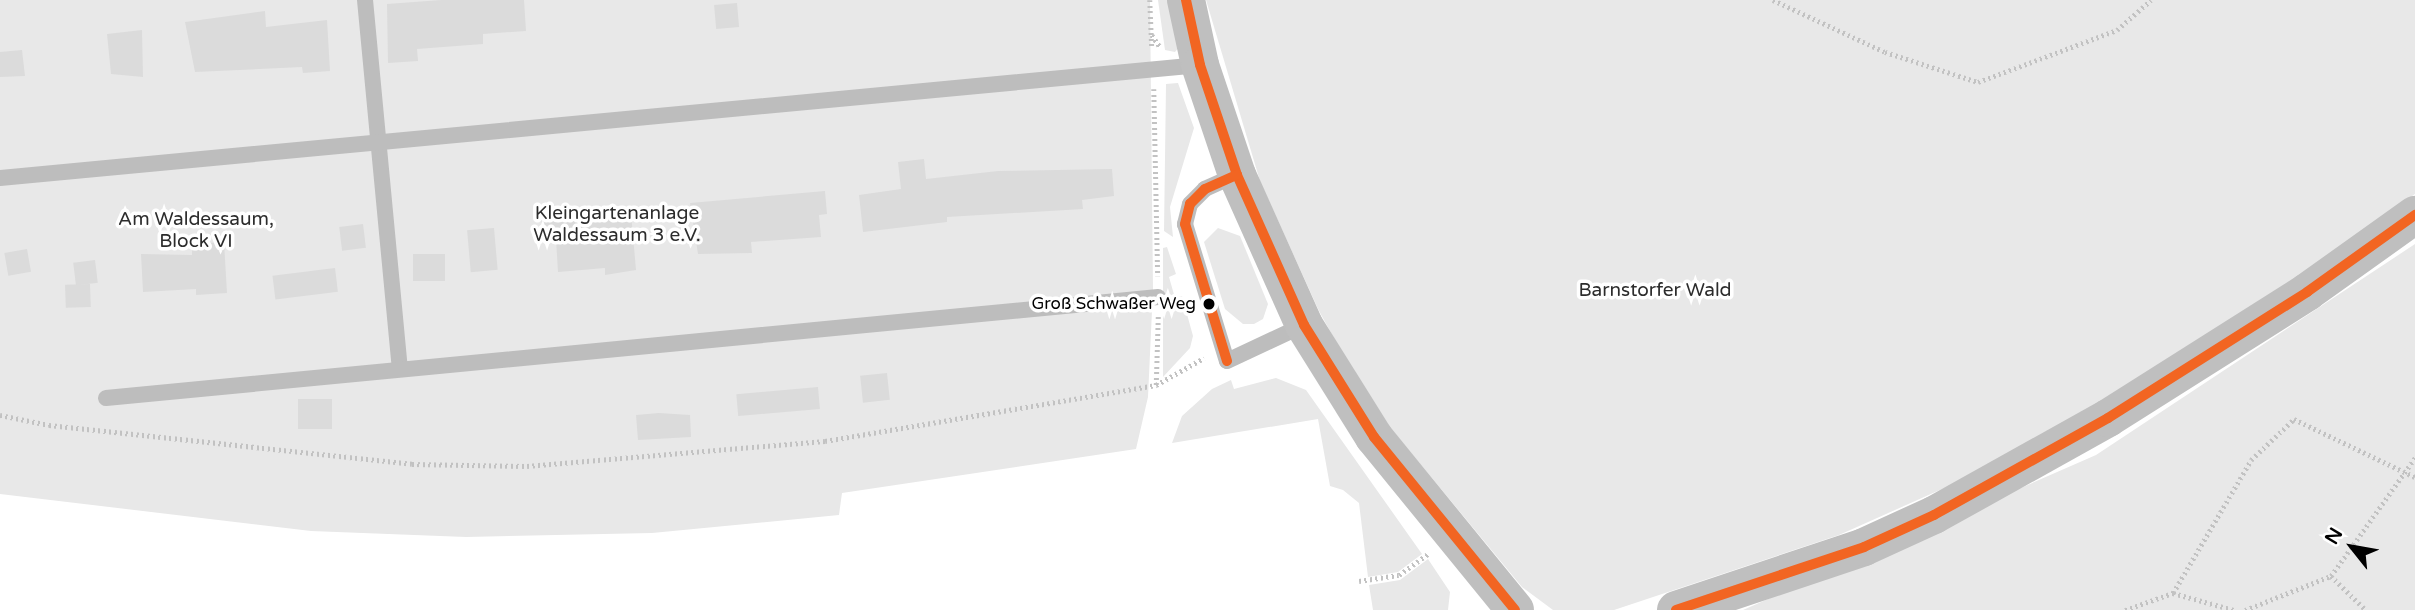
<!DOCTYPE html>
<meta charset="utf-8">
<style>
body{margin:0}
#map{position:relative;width:2415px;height:610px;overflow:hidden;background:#fff;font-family:"Varela Round",sans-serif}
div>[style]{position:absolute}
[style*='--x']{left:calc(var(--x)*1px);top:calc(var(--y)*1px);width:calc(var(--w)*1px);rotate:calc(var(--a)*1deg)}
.green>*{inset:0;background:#e8e8e8}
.building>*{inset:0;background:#dbdbdb;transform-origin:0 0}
.path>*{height:4.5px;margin-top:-2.25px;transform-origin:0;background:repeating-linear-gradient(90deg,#c2c2c2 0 2px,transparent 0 5.5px)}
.lane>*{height:16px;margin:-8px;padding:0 8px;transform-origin:8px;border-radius:8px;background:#bdbdbd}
.secondary>*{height:38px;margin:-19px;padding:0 19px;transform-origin:19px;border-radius:19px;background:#bfbfbf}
.bus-1>*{height:10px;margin:-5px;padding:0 5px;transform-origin:5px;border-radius:5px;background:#f26522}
.dots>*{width:19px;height:19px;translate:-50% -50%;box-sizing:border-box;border:4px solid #fff;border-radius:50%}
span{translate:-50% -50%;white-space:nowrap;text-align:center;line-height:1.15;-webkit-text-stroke:7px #fff;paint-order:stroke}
.bus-label{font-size:17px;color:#000}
.right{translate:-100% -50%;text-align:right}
.park-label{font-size:19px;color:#2c2c2c}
.north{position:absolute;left:2317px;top:512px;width:70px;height:70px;-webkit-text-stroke:5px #fff;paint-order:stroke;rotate:301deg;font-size:19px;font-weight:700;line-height:28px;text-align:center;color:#000}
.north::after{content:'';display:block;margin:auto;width:24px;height:32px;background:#000;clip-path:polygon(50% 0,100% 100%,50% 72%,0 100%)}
</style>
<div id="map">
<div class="green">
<div style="clip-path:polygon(0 0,1150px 0,1153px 289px,1148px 397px,1136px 449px,842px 493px,839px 515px,652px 533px,466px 537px,311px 531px,0 494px)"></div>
<div style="clip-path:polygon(1158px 0,1172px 0,1180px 46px,1175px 52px,1165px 50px)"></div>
<div style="clip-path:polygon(1206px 0,2415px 0,2415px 194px,2276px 292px,2063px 428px,1951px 485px,1839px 535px,1614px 610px,1553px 610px,1522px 587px,1370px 403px,1319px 311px,1260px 181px)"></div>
<div style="clip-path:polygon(1178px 83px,1194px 128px,1170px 207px,1173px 237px,1164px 231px,1166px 84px)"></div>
<div style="clip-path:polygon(1218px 228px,1240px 236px,1268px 304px,1263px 319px,1254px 324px,1243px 324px,1225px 309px,1204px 242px)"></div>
<div style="clip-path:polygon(2415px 244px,2415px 610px,1743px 610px,2096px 455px)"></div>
<div style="clip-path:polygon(1167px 247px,1176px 274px,1169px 277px,1175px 298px,1182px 296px,1193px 336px,1190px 348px,1163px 377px,1163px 248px)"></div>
<div style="clip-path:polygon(1276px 378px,1306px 390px,1422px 554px,1398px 572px,1368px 577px,1359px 503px,1343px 490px,1330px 486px,1318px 419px,1172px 443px,1182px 416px,1212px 389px,1231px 380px,1234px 389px)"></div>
<div style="clip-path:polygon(1428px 559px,1450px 592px,1448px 610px,1373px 610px,1369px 585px,1400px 580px)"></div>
</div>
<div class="building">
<div style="clip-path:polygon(441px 0,524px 0,526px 31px,483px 34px,483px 44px,417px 49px,418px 61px,388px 63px,387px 4px)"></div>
<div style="left:737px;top:3px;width:24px;height:23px;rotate:85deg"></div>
<div style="clip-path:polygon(265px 11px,266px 27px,327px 20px,330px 71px,303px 73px,302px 67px,195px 72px,185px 22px)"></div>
<div style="clip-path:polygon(142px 30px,143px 77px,111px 74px,107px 34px)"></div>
<div style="clip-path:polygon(22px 50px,25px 76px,0 77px,0 52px)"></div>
<div style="clip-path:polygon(924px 159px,926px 179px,998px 171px,1112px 169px,1114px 196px,1082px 200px,1083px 209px,947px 217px,947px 222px,863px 232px,859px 195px,901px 189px,898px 162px)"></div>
<div style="clip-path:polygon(825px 191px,827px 214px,819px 215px,821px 237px,751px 242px,752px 253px,698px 254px,690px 203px)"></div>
<div style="clip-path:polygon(563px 210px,563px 217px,631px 213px,636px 270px,605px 275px,605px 268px,558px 272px,556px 239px,543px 240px,541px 211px)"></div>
<div style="left:363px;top:224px;width:24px;height:24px;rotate:83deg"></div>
<div style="left:494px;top:228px;width:42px;height:27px;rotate:85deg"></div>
<div style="clip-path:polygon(224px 242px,227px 293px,196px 295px,196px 289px,143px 292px,141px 254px,192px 255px,192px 244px)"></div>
<div style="left:27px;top:249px;width:23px;height:23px;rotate:80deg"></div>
<div style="left:445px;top:254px;width:27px;height:32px;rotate:90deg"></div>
<div style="left:95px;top:260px;width:23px;height:22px;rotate:83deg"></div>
<div style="left:335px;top:268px;width:24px;height:63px;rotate:83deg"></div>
<div style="left:90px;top:284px;width:23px;height:25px;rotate:88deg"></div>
<div style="left:887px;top:373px;width:27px;height:27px;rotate:84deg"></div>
<div style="left:818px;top:387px;width:22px;height:82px;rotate:85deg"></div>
<div style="left:332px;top:399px;width:30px;height:34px;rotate:90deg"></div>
<div style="clip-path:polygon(659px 413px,690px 415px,691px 437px,638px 440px,636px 415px)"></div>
</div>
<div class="path">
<div style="--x:1150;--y:0;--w:49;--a:87.7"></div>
<div style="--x:1773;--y:0;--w:123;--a:24.9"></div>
<div style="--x:1885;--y:52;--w:98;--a:17.9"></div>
<div style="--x:1978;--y:82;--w:148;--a:-20.5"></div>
<div style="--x:2117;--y:30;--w:45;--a:-41.4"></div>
<div style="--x:1152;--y:35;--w:14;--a:56"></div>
<div style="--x:1154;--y:89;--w:187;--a:88.8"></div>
<div style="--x:1156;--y:385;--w:69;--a:-88.3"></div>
<div style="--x:0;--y:415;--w:50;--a:11.5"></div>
<div style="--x:49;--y:425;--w:365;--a:6.1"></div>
<div style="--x:412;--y:464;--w:115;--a:1"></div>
<div style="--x:527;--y:466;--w:299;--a:-4.8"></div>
<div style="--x:825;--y:441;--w:336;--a:-9.6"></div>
<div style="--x:1156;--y:385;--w:55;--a:-29.4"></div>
<div style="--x:2331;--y:576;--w:145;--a:-54.6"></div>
<div style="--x:1359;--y:581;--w:40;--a:-8.5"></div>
<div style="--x:1399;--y:575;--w:36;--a:-36"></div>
<div style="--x:2173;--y:593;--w:63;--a:15.6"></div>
<div style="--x:2125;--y:610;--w:51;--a:-19.5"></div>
<div style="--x:2173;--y:593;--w:154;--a:-59.6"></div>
<div style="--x:2251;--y:460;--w:59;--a:-43.6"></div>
<div style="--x:2294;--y:419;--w:134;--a:25.6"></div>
<div style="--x:2245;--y:610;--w:92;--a:-21.6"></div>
<div style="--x:2331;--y:576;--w:49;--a:44.2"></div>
</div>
<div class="lane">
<div style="--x:365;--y:0;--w:370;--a:84.6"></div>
<div style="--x:1236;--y:175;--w:34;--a:156"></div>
<div style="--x:1205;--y:189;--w:21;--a:135"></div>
<div style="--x:1190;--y:204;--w:21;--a:104"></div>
<div style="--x:1185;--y:224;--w:143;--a:73"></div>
<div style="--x:1227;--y:361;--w:85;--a:-25.1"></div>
<div style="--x:0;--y:178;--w:1205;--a:-5.38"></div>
<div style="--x:106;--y:398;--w:1057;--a:-5.48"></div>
</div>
<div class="secondary">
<div style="--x:1186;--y:0;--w:66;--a:77.8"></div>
<div style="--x:1200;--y:65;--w:116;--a:71.4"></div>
<div style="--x:1237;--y:175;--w:164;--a:65.9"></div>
<div style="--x:1304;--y:325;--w:132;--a:58"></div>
<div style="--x:1374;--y:437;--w:223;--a:50.8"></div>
<div style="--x:1676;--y:610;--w:198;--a:-18.5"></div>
<div style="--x:1864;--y:547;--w:77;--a:-24.6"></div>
<div style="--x:1934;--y:515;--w:199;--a:-29.1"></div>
<div style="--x:2108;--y:418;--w:236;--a:-32.3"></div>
<div style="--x:2307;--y:292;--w:133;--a:-35.5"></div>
</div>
<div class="bus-1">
<div style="--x:1186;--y:0;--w:66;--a:77.8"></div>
<div style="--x:1200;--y:65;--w:116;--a:71.4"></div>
<div style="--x:1237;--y:175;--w:164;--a:65.9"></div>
<div style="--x:1304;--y:325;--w:132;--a:58"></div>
<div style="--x:1374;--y:437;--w:223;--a:50.8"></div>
<div style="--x:1227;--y:361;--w:143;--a:-107"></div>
<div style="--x:1185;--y:224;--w:21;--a:-76"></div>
<div style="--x:1190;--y:204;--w:21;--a:-45"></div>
<div style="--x:1205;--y:189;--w:35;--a:-24"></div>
<div style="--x:1676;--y:610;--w:198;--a:-18.5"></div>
<div style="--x:1864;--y:547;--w:77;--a:-24.6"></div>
<div style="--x:1934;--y:515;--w:199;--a:-29.1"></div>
<div style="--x:2108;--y:418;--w:236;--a:-32.3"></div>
<div style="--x:2307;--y:292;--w:133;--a:-35.5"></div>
</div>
<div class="dots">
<div style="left:1209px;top:304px;background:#000"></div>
</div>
<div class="bus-label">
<span class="right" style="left:1196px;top:304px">Groß Schwaßer Weg</span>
</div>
<div class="park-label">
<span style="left:617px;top:225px">Kleingartenanlage<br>Waldessaum 3 e.V.</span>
<span style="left:196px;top:231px">Am Waldessaum,<br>Block VI</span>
<span style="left:1655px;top:291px">Barnstorfer Wald</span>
</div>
<div class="north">N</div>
</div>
